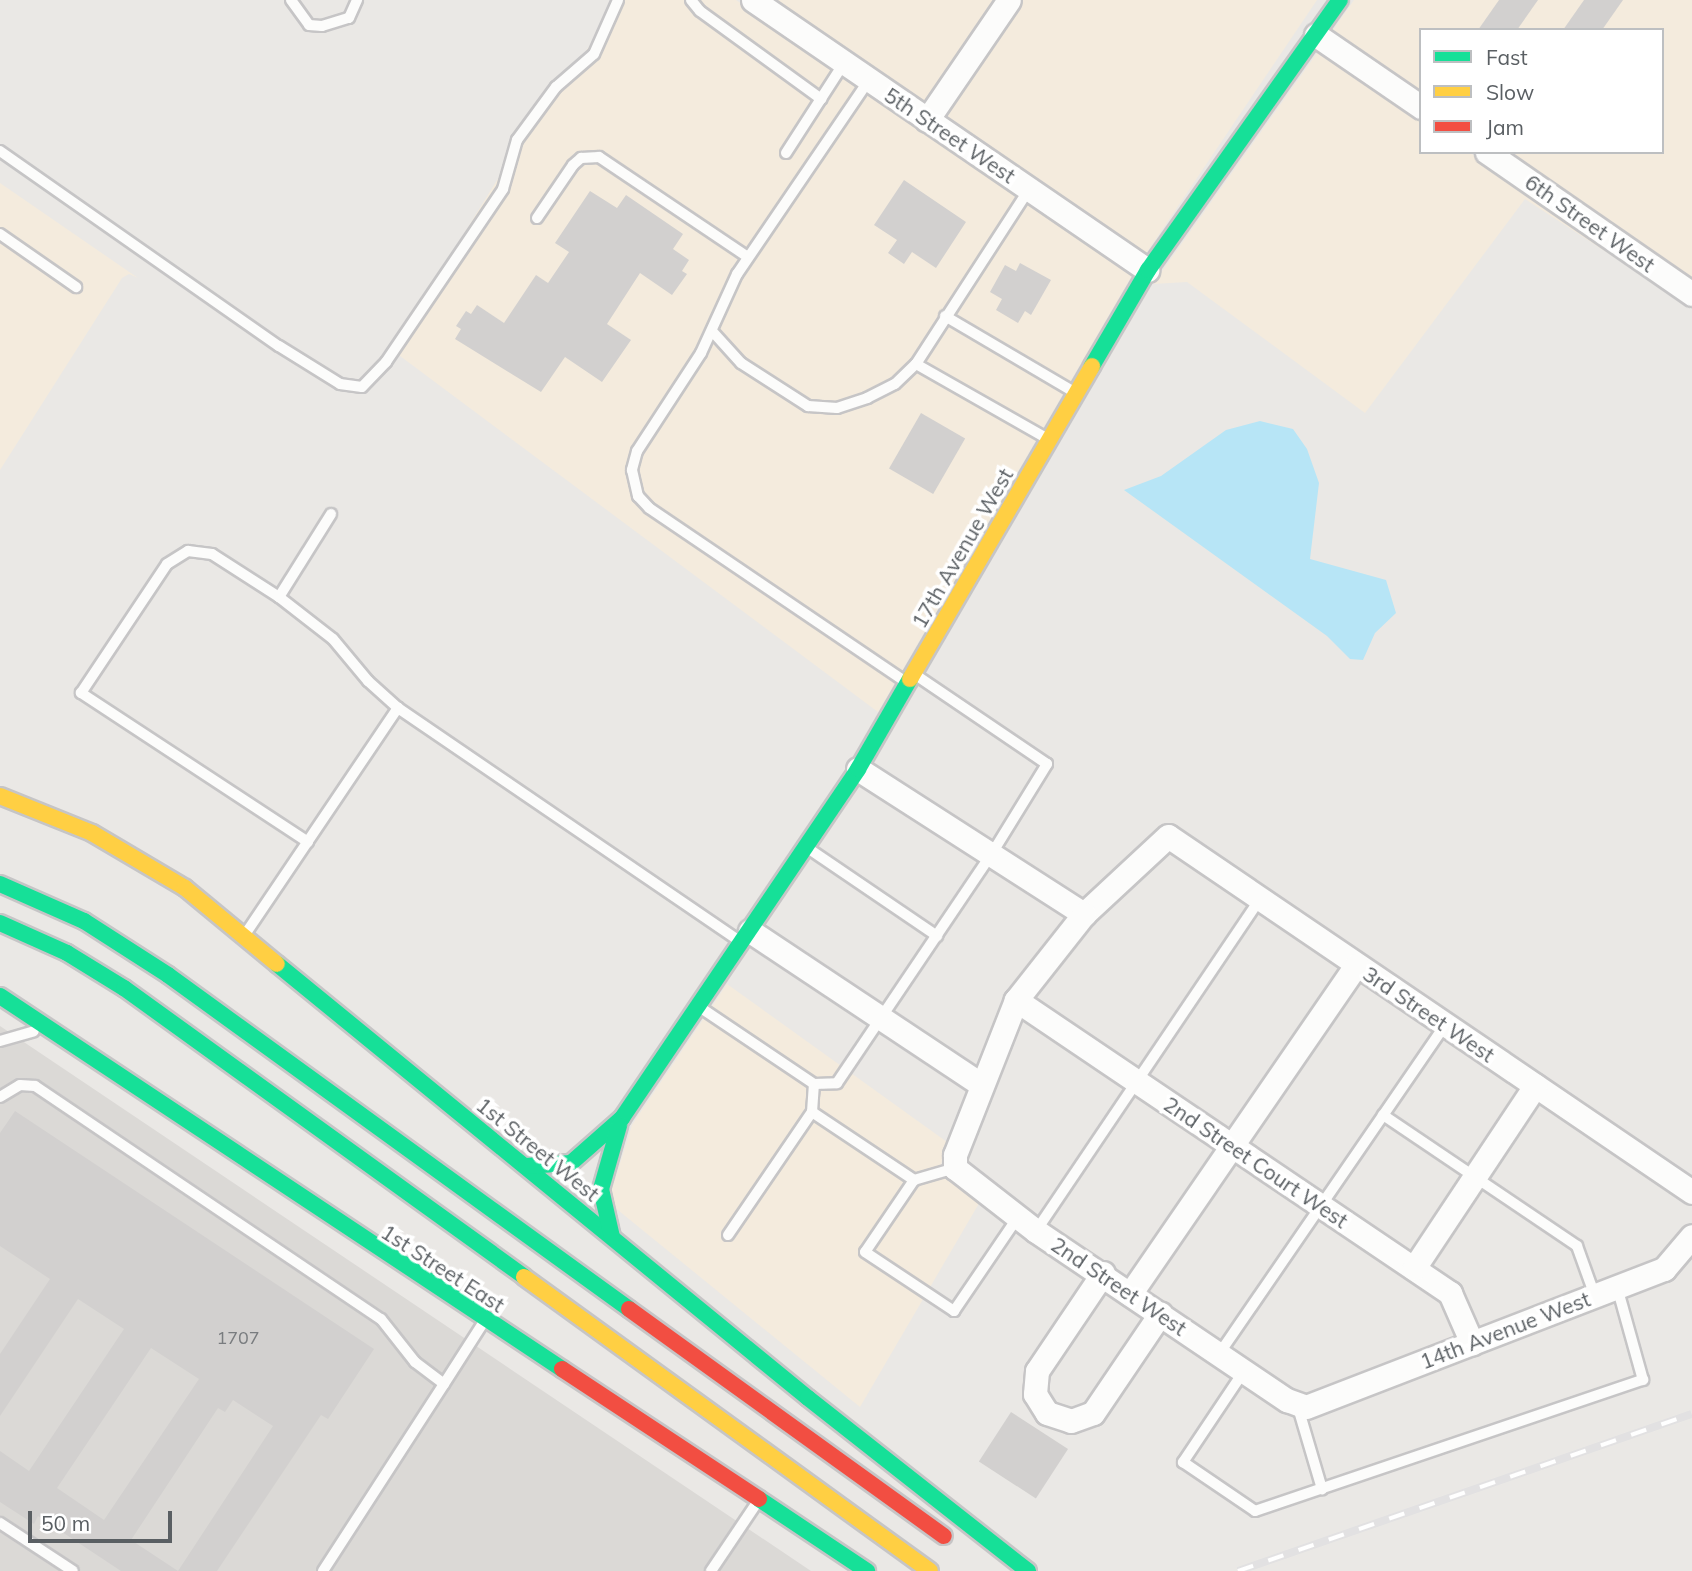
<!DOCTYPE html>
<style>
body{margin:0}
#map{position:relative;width:1692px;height:1571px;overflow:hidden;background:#eae8e5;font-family:Mulish,sans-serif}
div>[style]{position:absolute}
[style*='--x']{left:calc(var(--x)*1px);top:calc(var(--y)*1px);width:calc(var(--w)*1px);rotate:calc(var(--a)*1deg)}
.commercial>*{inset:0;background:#f4ebdd}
.industrial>*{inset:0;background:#dbd9d6}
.water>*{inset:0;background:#b7e5f6}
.building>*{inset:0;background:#d2d0cf;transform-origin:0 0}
.roads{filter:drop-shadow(2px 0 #c6c5c6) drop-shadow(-2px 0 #c6c5c6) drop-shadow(0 2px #c6c5c6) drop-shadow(0 -2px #c6c5c6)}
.lane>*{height:10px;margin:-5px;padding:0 5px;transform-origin:5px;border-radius:5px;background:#fcfcfb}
.street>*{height:23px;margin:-11.5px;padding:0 11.5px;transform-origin:11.5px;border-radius:11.5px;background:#fcfcfb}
.fast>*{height:16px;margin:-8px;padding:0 8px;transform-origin:8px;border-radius:8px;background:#16e098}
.slow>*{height:16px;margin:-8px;padding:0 8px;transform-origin:8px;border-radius:8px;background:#ffcf43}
.jam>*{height:16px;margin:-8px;padding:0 8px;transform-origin:8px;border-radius:8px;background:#f24e42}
.rail>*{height:8px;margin-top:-4px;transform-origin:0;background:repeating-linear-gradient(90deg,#fff 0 16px,#e2e1e2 0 32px);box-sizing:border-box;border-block:2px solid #e2e1e2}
span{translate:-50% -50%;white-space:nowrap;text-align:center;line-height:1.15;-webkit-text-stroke:7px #fff;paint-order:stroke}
.number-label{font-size:18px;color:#797c7f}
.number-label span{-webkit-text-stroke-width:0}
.street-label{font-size:21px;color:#5a5f63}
.legend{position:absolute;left:1419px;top:28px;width:245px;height:126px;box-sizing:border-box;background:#fff;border:2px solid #bdbfc1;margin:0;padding:9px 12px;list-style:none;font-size:21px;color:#5a5f63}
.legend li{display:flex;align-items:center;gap:14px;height:35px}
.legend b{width:35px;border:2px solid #bdbfc1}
.scale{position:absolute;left:28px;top:1511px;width:144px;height:32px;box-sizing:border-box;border:4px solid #5a5f63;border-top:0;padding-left:9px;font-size:21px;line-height:24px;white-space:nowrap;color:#5a5f63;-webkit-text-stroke:5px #fff;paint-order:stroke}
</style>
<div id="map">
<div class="commercial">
<div style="clip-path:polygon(622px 0,736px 0,1134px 272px,878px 712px,392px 350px,517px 148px)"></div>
<div style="clip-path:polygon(771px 0,996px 0,923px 105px)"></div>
<div style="clip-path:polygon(1023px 0,1317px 0,1145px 255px,941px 118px)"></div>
<div style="clip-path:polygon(1354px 0,1692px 0,1692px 282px,1505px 152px,1662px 152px,1662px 30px,1421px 30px,1421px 95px,1331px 33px)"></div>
<div style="clip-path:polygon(1320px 49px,1421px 119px,1421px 152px,1469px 152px,1692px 308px,1525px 199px,1365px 413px,1187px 282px,1153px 284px)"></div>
<div style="clip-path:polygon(0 183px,138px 278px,129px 274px,122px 278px,0 470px)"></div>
<div style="clip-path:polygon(727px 984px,947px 1142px,940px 1169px,945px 1178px,981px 1200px,860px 1407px,608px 1202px,632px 1125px)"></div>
</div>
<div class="industrial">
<div style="clip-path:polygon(0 1026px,811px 1571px,0 1571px)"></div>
</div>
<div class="water">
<div style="clip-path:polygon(1260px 421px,1293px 429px,1307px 449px,1319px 483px,1310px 559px,1386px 580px,1396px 613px,1375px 633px,1363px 660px,1350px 659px,1327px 636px,1124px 490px,1161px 476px,1226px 430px)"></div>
</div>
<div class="building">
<div style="clip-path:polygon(1499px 0,1538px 0,1517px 30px,1478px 30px)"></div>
<div style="clip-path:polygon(1584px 0,1623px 0,1602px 30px,1563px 30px)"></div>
<div style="clip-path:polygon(904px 180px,966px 222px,936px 268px,912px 252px,904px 264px,888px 253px,897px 240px,874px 225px)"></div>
<div style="clip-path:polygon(590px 191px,617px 208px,626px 195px,683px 234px,673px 249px,689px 260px,682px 271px,687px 274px,672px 295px,640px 273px,607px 324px,631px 340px,602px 382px,565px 357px,541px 392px,455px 339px,461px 329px,456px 326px,466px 311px,471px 314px,477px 305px,504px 323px,536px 275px,548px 283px,569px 252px,555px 243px)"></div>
<div style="clip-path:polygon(1020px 263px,1051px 280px,1031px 315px,1025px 311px,1018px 323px,996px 310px,1002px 299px,990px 292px,1005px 265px,1016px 271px)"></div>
<div style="left:921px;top:413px;width:51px;height:64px;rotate:30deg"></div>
<div style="clip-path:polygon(evenodd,15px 1111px,374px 1349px,328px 1419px,321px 1415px,217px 1571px,121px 1571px,38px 1516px,34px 1524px,0 1502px,0 1451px,29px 1471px,124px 1329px,78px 1299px,0 1416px,0 1354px,50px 1279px,0 1246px,0 1133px,15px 1111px,151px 1348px,199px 1379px,104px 1520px,57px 1488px,151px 1348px,15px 1111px,233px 1400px,273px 1426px,178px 1571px,131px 1540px,218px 1408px,225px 1412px,233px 1400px)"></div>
<div style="left:1011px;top:1412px;width:68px;height:59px;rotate:33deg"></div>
</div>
<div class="roads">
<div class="lane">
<div style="--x:291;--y:0;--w:31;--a:54"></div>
<div style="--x:309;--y:25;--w:13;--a:4"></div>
<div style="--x:322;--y:26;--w:28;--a:-17"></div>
<div style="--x:349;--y:18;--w:20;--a:-66"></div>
<div style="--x:691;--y:0;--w:14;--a:51"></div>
<div style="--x:700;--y:11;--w:150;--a:36"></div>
<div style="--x:869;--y:80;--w:235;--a:124.2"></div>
<div style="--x:737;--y:274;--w:87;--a:114.5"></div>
<div style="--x:701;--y:353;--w:117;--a:123.1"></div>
<div style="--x:637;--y:451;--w:20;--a:105"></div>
<div style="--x:632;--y:470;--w:27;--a:77"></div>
<div style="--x:638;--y:496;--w:16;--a:47"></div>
<div style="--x:649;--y:508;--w:310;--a:34.1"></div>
<div style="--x:0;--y:151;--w:340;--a:35"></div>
<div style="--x:279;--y:346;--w:72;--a:31.9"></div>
<div style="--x:340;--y:384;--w:22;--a:8"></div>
<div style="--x:362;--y:387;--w:35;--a:-46"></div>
<div style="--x:386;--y:362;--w:209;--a:-55.9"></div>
<div style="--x:503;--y:189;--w:51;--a:-74.1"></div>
<div style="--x:517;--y:140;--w:66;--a:-53.7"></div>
<div style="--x:556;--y:87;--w:50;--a:-41"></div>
<div style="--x:594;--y:54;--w:59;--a:-66"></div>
<div style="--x:786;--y:153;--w:107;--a:-57.2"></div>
<div style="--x:537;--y:218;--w:64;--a:-55.8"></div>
<div style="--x:573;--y:165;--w:11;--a:-41"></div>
<div style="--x:581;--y:158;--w:18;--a:-3"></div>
<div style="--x:599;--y:157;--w:179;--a:33.9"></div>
<div style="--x:0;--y:234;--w:93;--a:34.9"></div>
<div style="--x:945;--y:316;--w:150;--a:30.5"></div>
<div style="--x:712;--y:331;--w:43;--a:47.8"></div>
<div style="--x:741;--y:363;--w:80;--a:32.7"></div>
<div style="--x:808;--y:406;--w:29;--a:4"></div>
<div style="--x:837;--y:408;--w:32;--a:-18"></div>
<div style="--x:867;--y:398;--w:31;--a:-27"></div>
<div style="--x:895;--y:384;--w:29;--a:-44"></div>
<div style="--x:916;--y:364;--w:208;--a:-57.1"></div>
<div style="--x:916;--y:364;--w:152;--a:29.6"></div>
<div style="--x:279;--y:597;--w:98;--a:-57.9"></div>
<div style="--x:308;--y:842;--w:272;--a:-146.7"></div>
<div style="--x:81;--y:693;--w:155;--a:-56.3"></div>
<div style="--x:167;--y:564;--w:25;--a:-32"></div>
<div style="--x:188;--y:551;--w:24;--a:7"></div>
<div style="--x:212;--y:554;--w:80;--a:32.7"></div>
<div style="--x:279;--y:597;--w:68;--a:37.9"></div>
<div style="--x:333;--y:639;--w:55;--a:50.2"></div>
<div style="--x:368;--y:681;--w:40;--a:42"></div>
<div style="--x:398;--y:708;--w:414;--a:34.3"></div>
<div style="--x:809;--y:849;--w:155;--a:34.2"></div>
<div style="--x:246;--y:933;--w:272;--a:-56"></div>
<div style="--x:701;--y:1008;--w:136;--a:33.9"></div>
<div style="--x:814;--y:1084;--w:23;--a:-2"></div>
<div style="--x:837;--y:1083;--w:275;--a:-56"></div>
<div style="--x:991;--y:855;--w:107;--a:-58.4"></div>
<div style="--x:1047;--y:764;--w:157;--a:-145.9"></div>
<div style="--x:0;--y:1041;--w:35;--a:-16"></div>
<div style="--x:0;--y:1097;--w:23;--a:-31"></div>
<div style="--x:20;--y:1085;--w:15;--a:4"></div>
<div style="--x:35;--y:1086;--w:417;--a:34"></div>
<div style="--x:381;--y:1319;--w:55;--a:51.7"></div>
<div style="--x:415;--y:1362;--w:36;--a:37"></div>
<div style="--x:444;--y:1384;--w:72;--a:-57.4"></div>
<div style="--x:812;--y:1112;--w:28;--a:-86"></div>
<div style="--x:1383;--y:1115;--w:234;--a:34"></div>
<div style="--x:1577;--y:1246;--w:53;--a:70.2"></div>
<div style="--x:914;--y:1180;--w:87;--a:124.2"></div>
<div style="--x:865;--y:1252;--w:107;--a:33.5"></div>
<div style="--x:954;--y:1311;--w:114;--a:-55.8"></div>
<div style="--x:1036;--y:1231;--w:400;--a:-56"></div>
<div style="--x:728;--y:1235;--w:149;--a:-55.7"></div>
<div style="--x:812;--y:1112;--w:123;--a:33.7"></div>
<div style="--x:914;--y:1180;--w:43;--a:-16.3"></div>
<div style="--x:1219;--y:1354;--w:399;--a:-55.5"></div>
<div style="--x:1244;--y:1371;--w:110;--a:123.8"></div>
<div style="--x:1183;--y:1462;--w:87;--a:34.2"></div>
<div style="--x:1255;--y:1511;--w:410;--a:-18.7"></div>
<div style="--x:1643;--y:1380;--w:97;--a:-105.6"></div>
<div style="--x:1297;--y:1404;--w:89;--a:73.6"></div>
<div style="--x:0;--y:1523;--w:87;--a:33.3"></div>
<div style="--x:323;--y:1571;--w:223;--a:-57.1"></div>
<div style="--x:711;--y:1571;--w:81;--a:-56.1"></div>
</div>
<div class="street">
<div style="--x:753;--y:0;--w:478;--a:34.4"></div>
<div style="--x:1316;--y:35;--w:127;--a:34.4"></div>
<div style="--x:927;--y:120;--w:145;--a:-55.7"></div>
<div style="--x:1487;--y:152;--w:249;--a:34.7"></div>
<div style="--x:858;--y:769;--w:269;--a:32.7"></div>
<div style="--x:750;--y:931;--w:276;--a:33.6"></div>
<div style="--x:1016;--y:1000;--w:524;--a:34.02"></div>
<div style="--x:1450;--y:1293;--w:55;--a:66.3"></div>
<div style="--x:1692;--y:1192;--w:633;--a:-145.81"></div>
<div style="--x:1168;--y:836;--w:115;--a:137.1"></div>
<div style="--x:1084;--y:914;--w:110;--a:128.3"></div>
<div style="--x:1016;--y:1000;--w:167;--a:111.5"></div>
<div style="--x:955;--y:1155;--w:13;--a:90"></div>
<div style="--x:955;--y:1168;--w:103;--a:37.9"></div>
<div style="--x:1036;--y:1231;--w:303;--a:34"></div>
<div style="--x:1287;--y:1400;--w:20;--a:20"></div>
<div style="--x:1306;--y:1407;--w:384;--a:-21.1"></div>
<div style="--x:1664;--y:1269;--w:43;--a:-49.7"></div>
<div style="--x:1414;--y:1268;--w:219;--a:-56.4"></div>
<div style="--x:1103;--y:1273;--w:118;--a:124"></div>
<div style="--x:1037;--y:1371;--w:23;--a:95"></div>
<div style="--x:1035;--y:1394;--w:22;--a:58"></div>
<div style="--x:1047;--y:1413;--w:25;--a:18"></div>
<div style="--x:1071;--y:1421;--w:23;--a:-20"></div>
<div style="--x:1093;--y:1413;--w:120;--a:-55.9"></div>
<div style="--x:1130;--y:1294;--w:399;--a:-55.5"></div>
</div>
<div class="fast">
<div style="--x:1092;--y:366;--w:111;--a:-59.7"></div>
<div style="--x:1148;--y:270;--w:331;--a:-54.6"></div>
<div style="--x:0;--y:884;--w:92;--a:23.8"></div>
<div style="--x:84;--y:921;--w:100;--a:32.7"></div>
<div style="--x:168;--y:975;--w:569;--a:35.92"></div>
<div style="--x:0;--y:923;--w:73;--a:24.1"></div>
<div style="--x:67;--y:953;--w:67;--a:31.6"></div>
<div style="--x:124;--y:988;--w:493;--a:35.8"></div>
<div style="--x:277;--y:964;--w:686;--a:39.26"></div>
<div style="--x:808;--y:1398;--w:280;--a:38.2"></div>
<div style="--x:0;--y:996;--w:675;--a:33.57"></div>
<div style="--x:526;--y:1166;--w:45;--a:-3.8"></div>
<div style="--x:571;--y:1163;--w:68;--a:-41.4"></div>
<div style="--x:622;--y:1118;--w:421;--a:-55.9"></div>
<div style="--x:858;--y:769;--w:104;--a:-60"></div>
<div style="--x:612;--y:1237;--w:49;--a:-102.9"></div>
<div style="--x:601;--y:1189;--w:66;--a:-74.1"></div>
<div style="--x:759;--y:1499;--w:130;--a:33.7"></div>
</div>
<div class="slow">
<div style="--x:910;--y:679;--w:362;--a:-59.8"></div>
<div style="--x:0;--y:796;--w:99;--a:21.9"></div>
<div style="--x:92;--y:833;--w:108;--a:30.6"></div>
<div style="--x:185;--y:888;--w:119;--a:39.6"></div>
<div style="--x:524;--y:1277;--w:501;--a:35.91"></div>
</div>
<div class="jam">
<div style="--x:629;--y:1309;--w:388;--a:35.8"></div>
<div style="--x:562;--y:1369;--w:236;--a:33.4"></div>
</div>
</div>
<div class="rail">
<div style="--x:1238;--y:1571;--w:480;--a:-19.1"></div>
</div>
<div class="number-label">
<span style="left:238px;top:1338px">1707</span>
</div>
<div class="street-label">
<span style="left:950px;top:135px;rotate:34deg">5th Street West</span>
<span style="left:1590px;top:223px;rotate:35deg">6th Street West</span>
<span style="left:962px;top:548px;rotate:-60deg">17th Avenue West</span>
<span style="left:1429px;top:1014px;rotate:34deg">3rd Street West</span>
<span style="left:538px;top:1149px;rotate:39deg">1st Street West</span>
<span style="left:1256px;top:1162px;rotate:34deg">2nd Street Court West</span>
<span style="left:443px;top:1268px;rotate:33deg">1st Street East</span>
<span style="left:1119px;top:1286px;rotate:34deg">2nd Street West</span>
<span style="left:1505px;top:1330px;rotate:-21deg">14th Avenue West</span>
</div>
<ul class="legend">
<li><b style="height:9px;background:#16e098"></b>Fast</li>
<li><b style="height:9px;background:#ffcf43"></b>Slow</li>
<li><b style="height:9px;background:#f24e42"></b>Jam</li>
</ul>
<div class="scale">50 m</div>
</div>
